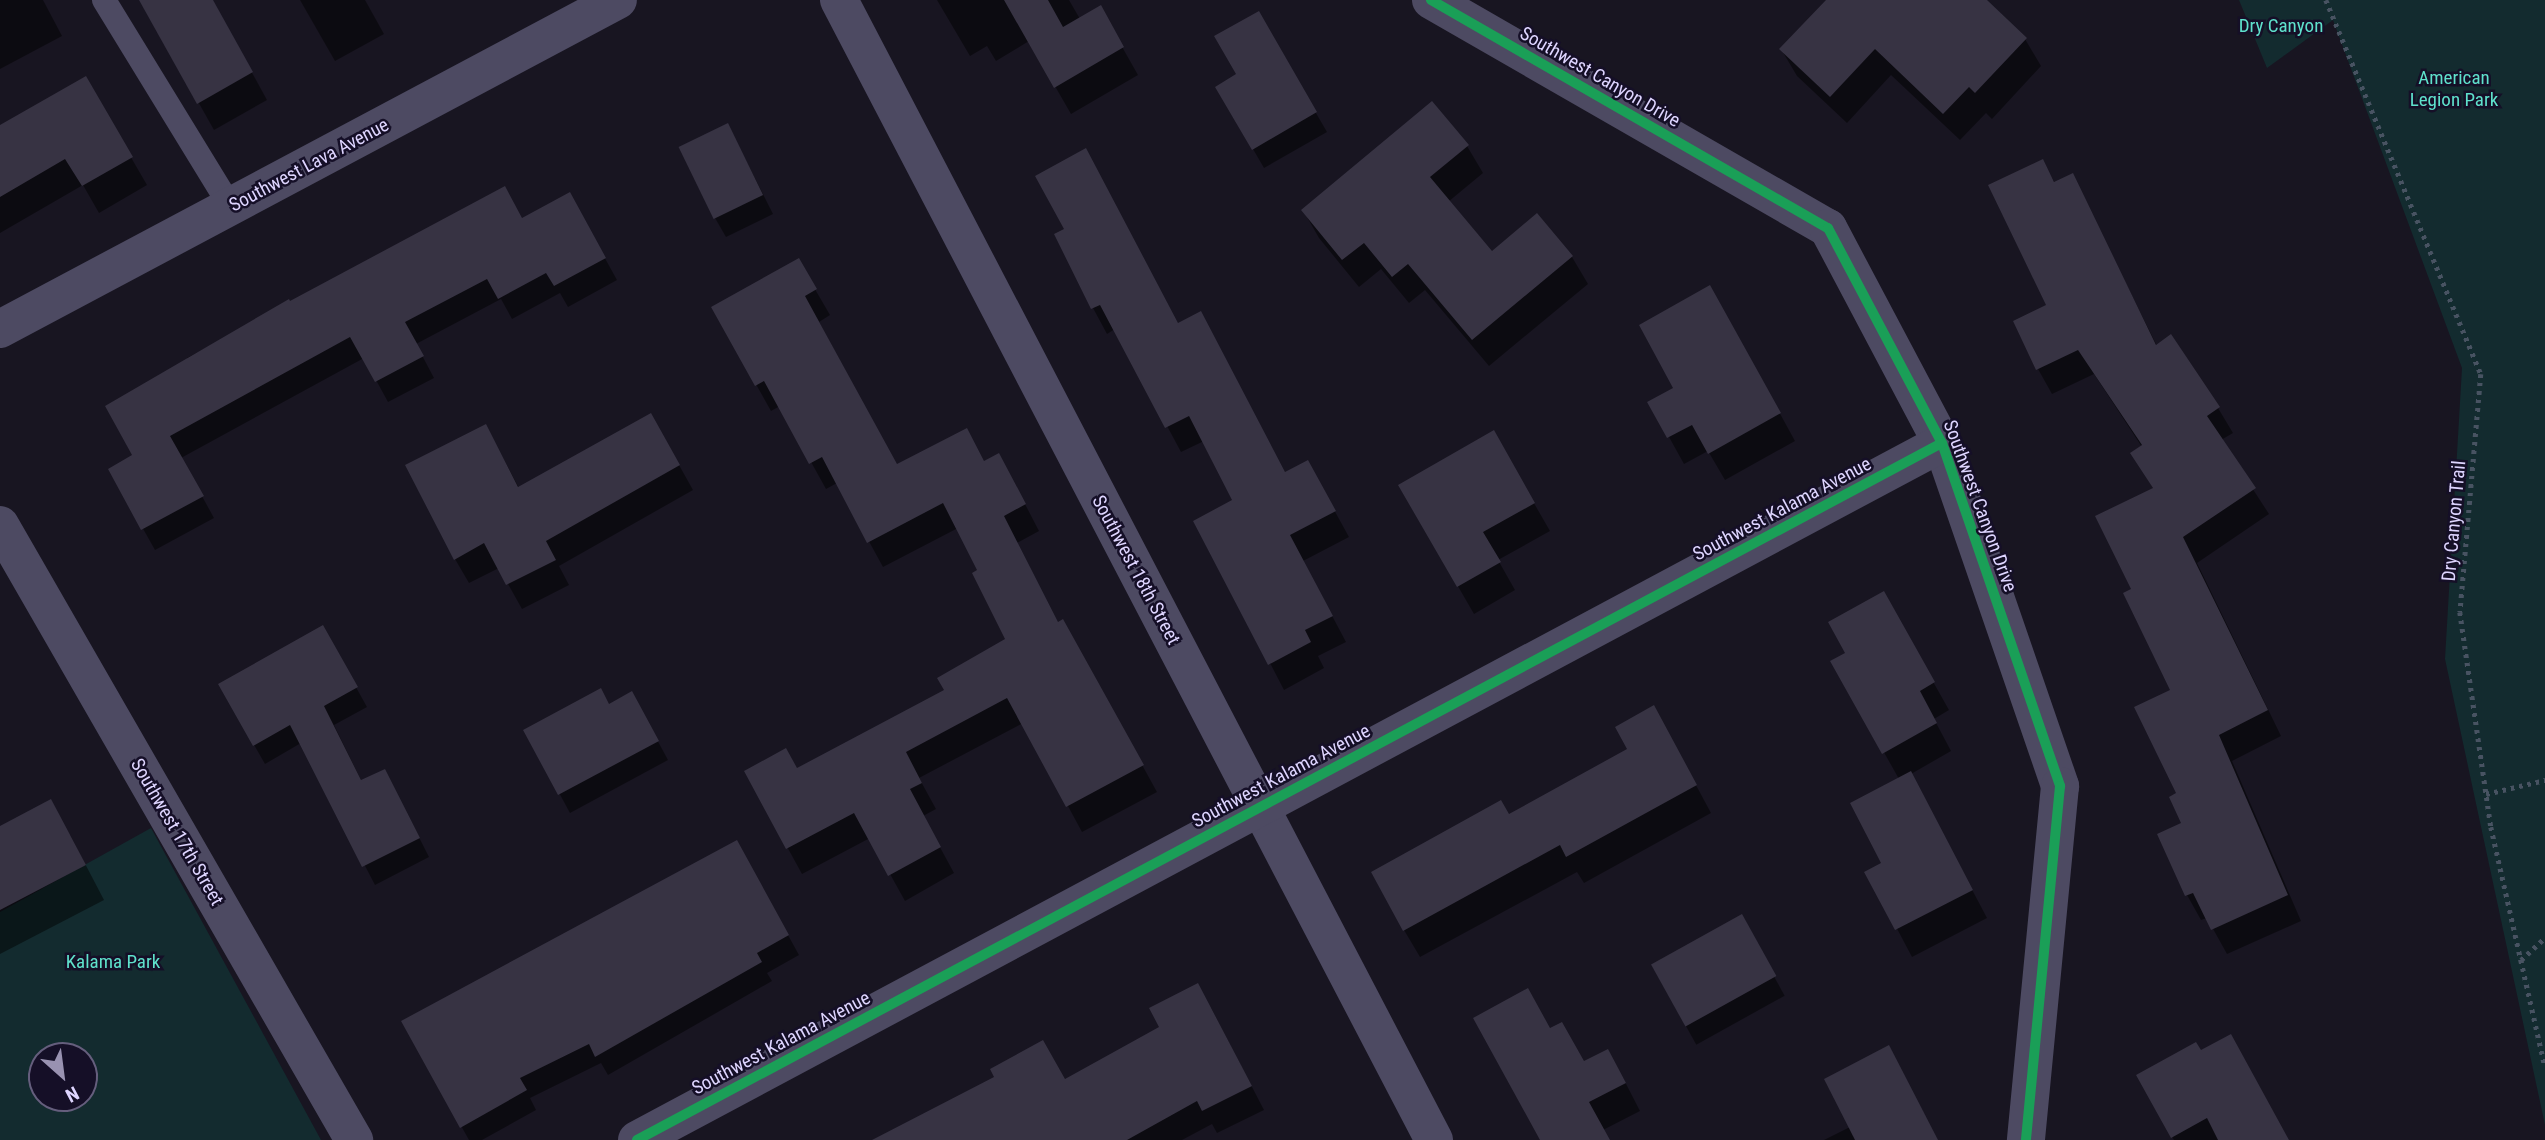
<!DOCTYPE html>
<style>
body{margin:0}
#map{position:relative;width:2545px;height:1140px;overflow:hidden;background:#181521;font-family:"Roboto Condensed",sans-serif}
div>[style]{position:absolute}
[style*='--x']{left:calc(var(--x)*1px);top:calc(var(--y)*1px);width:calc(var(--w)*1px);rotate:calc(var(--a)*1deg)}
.green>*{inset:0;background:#132b2f}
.shadow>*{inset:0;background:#0007;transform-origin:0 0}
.building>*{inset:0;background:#373343;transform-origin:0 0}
.path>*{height:4.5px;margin-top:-2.25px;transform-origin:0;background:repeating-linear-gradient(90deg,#485362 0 3.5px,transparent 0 8.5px)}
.service>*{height:24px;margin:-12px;padding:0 12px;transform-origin:12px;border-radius:12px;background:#4d4a62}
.minor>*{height:38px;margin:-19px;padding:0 19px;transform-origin:19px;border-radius:19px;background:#4d4a62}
.cycleway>*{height:10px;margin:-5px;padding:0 5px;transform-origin:5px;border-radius:5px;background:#1a9f57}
span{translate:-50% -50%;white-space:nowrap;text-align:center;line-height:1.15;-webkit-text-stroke:5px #150f27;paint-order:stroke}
.park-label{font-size:19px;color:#5fe1cc}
.street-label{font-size:19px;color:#ded5ff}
.north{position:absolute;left:28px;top:1042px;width:70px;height:70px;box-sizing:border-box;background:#150f27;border:2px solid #655e7d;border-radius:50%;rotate:152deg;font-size:19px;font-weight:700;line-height:28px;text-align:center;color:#ded5ff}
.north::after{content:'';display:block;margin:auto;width:24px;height:32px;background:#9992b1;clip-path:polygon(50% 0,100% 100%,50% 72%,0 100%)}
</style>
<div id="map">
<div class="green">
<div style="clip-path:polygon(2239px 0,2545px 0,2545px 1125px,2445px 659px,2462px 368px,2333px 20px,2267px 68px)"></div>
<div style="clip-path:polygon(evenodd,151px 828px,321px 1140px,0 1140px,0 912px,151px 828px,42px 1056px,84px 1056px,84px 1098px,42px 1098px,42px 1056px)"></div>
</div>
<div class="shadow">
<div style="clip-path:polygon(0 0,43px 0,62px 36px,0 69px)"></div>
<div style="clip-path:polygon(141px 0,212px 0,267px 100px,214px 130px)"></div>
<div style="clip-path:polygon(300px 0,365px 0,384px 34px,335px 61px)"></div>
<div style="clip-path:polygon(937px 0,1069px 0,1080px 19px,1100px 8px,1138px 75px,1071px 114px,1029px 41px,996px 61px,987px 46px,970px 56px)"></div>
<div style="clip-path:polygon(1828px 0,1984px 0,2025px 39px,2041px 66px,1992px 119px,1986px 113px,1960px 140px,1891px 75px,1847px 123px,1797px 76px,1781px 49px)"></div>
<div style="clip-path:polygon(1258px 13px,1327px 132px,1264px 168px,1217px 87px,1239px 75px)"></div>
<div style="clip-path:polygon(85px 78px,147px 185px,99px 213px,83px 185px,0 233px,0 128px)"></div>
<div style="clip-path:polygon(728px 125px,773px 214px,726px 237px,715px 218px)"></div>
<div style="clip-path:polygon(1467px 146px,1483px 173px,1448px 202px,1491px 253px,1572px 257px,1588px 284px,1489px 366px,1425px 290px,1409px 303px,1381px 269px,1359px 287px,1319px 238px,1303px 210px)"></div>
<div style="clip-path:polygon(2042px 161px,2055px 183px,2072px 175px,2157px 346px,2218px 408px,2233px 433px,2221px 440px,2269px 514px,2197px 563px,2281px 736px,2232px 761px,2301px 921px,2227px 954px,2207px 918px,2201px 920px,2187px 895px,2172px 690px,2133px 590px,2154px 489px,2132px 453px,2142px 447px,2094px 374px,2052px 394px,2038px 369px,2048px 306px)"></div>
<div style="clip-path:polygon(504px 188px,522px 220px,581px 215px,617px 280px,568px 307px,560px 293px,512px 319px,501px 299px,416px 344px,434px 378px,388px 402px,364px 358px,181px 458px,214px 518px,155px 550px,110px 470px,135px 456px,189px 362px,187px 358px)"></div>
<div style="clip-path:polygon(1056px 235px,1178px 325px,1286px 474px,1322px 488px,1349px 537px,1303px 561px,1346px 642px,1318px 656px,1324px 668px,1284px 690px,1196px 521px,1235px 501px,1204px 441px,1181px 452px,1115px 329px,1107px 334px,1093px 308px)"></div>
<div style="clip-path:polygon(798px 260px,830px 315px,819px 322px,897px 466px,985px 463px,1013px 481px,1039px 531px,1017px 543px,1058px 624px,1077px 647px,1157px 792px,1082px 832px,1023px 723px,919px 778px,936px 809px,923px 816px,954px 873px,905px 901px,870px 838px,802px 874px,746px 772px,797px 770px,946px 691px,1008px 640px,980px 571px,958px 528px,883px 567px,837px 483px,826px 489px,780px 406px,771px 411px,713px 308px)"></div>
<div style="clip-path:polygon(1726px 315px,1795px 441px,1725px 480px,1708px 451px,1684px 464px,1669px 437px,1676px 389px)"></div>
<div style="clip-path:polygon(651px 415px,693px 490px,559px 566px,569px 585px,522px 609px,499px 568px,469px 583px,455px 559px,486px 426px,519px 488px)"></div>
<div style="clip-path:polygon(1493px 432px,1550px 531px,1498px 560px,1515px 590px,1474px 614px,1400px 486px)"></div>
<div style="clip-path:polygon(1883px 593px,1949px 710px,1934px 719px,1951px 751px,1911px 774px,1987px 918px,1912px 957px,1867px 872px,1884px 863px,1899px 779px,1833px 662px,1847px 653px)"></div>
<div style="clip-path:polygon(323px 628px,367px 707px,334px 725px,362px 782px,395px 790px,429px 857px,375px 885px,301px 743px,265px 764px,220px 685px)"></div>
<div style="clip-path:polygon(642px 712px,668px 760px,570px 813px,525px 730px)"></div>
<div style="clip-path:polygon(1669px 735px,1711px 813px,1584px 883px,1577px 872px,1420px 957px,1404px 930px,1509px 816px,1630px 749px)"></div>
<div style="clip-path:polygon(0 828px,70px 835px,104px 900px,0 954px)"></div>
<div style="clip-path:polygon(747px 861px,799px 955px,767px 973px,772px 981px,608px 1075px,601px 1063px,530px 1098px,536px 1110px,482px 1140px,469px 1140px,403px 1022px)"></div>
<div style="left:1741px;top:917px;width:90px;height:101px;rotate:61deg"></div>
<div style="clip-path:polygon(1211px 1008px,1264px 1110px,1217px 1133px,1212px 1124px,1182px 1140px,876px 1140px,1064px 1081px)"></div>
<div style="clip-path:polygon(2201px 1053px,2288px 1140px,2174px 1140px,2138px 1075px)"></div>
<div style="clip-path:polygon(1584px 1063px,1623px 1078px,1640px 1111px,1603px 1130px,1609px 1140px,1542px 1140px)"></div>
<div style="clip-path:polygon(1850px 1127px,1937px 1140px,1824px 1140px)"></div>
</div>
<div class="building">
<div style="clip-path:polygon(139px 0,213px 0,253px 72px,197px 104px)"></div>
<div style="clip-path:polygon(1004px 0,1048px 0,1063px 27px,1101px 5px,1124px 47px,1054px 88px)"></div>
<div style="clip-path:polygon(1826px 0,1987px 0,2027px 38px,1975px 93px,1969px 87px,1943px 114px,1875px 49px,1830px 97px,1779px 49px)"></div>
<div style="clip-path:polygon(1259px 11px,1317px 112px,1252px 150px,1215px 87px,1236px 74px,1214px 36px)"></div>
<div style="clip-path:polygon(86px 76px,133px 157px,82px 186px,65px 159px,0 197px,0 125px)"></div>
<div style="clip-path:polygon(1432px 101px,1469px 145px,1430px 177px,1492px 251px,1537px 213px,1573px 256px,1472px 340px,1408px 264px,1392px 277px,1364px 243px,1342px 260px,1301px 210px)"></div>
<div style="left:728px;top:123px;width:80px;height:55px;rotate:64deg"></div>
<div style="clip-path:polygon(1086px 148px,1178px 323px,1201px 311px,1285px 472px,1308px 460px,1336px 511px,1290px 535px,1333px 616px,1305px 630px,1311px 642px,1268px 665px,1193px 521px,1232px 500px,1189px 416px,1165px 428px,1100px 305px,1091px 309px,1054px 234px,1064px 229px,1035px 176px)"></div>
<div style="clip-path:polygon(2043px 159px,2054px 182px,2073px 173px,2156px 345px,2171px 334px,2220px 407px,2207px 416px,2256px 488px,2183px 537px,2268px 710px,2219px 735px,2288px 895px,2211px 930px,2193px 893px,2185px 896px,2157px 834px,2181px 823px,2169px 797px,2176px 793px,2134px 707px,2170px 690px,2123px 593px,2131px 589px,2095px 516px,2153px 488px,2130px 453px,2142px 445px,2078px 350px,2036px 370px,2013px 321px,2046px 305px,1988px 185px)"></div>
<div style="clip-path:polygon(505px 186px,522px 218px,570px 192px,606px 258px,554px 286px,546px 273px,498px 299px,487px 279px,405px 322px,424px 356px,375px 382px,350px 337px,170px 436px,204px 496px,141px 530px,108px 469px,132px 455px,105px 406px,289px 299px,290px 301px)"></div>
<div style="clip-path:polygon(799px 258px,817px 289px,805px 296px,897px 464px,967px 428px,984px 461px,999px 453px,1026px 504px,1004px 516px,1058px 622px,1063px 619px,1144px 765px,1066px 807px,1007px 698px,906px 752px,922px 783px,910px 789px,941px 847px,888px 876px,854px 813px,786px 849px,744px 771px,786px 748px,797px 768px,944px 690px,937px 678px,1005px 639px,972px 573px,977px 570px,943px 503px,867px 543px,822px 457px,809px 464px,764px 381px,755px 386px,711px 307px)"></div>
<div style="clip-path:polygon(1710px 285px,1781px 413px,1708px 454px,1692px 425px,1667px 438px,1647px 402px,1673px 388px,1639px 325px)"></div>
<div style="clip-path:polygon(651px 413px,680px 465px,546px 541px,556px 560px,506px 585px,484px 543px,454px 560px,405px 465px,486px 424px,518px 487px)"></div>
<div style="clip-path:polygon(1494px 430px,1535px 503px,1483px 532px,1501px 562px,1457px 587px,1398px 485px)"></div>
<div style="clip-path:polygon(1884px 591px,1935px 682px,1920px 691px,1937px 723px,1882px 754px,1830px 661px,1845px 653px,1828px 622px)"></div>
<div style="clip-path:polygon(323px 625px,358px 687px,324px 706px,361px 780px,385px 769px,420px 838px,362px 867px,290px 725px,253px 746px,218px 684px)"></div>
<div style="clip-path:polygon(601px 688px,609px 704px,632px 691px,659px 741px,558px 795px,523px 730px)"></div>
<div style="clip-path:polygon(1654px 705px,1697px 785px,1566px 857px,1560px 845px,1403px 931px,1371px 872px,1501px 800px,1509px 814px,1627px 749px,1615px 727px)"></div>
<div style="clip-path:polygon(1911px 771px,1973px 890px,1895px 930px,1864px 872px,1881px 863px,1850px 803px)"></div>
<div style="clip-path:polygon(51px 799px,86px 865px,0 910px,0 826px)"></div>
<div style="clip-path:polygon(737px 840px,789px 935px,757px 953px,762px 962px,595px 1057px,589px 1044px,520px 1078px,527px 1090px,460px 1128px,401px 1021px)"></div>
<div style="left:1742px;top:914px;width:71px;height:104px;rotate:61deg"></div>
<div style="clip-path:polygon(1198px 983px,1252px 1086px,1202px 1111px,1197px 1101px,1127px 1140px,872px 1140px,994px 1077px,990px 1069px,1043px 1040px,1065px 1079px,1159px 1027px,1149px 1008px)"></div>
<div style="clip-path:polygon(1528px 988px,1550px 1028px,1562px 1022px,1584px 1061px,1608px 1049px,1626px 1083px,1589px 1102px,1610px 1140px,1540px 1140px,1473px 1018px)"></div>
<div style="clip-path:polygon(2231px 1034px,2289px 1140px,2218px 1140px,2207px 1118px,2171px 1138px,2136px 1075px,2196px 1042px,2201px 1050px)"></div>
<div style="clip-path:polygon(1889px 1045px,1938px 1140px,1855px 1140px,1824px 1079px)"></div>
</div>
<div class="path">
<div style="--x:2326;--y:0;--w:405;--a:67.5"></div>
<div style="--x:2481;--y:374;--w:239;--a:95"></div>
<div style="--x:2460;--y:612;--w:217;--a:81.8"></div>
<div style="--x:2491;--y:827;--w:245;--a:77.3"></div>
<div style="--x:2486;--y:794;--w:61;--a:-13.3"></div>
<div style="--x:2521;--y:960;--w:33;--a:-43"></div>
</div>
<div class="service">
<div style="--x:104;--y:0;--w:243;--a:58.5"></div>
</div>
<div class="minor">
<div style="--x:839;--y:0;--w:1286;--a:62.44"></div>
<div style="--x:1431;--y:0;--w:458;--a:29.9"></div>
<div style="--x:1828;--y:228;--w:243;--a:62.1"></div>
<div style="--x:1942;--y:443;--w:363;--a:71"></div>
<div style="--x:2060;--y:786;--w:356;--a:95.5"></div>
<div style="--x:0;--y:329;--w:700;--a:-28.03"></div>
<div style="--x:0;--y:525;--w:710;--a:60.07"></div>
<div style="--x:637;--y:1140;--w:1479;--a:-28.11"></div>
</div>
<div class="cycleway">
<div style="--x:1431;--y:0;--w:458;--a:29.9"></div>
<div style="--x:1828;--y:228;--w:243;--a:62.1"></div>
<div style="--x:1942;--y:443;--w:363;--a:71"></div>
<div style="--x:2060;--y:786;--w:356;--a:95.5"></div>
<div style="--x:637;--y:1140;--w:1479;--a:-28.11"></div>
</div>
<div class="park-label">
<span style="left:2281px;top:26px">Dry Canyon</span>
<span style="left:2454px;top:89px">American<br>Legion Park</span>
<span style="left:113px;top:962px">Kalama Park</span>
</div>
<div class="street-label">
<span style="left:1600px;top:77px;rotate:30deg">Southwest Canyon Drive</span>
<span style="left:309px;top:165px;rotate:-28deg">Southwest Lava Avenue</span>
<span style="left:1980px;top:506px;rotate:70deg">Southwest Canyon Drive</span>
<span style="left:1782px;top:509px;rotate:-28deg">Southwest Kalama Avenue</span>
<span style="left:2454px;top:521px;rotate:-85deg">Dry Canyon Trail</span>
<span style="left:1136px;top:570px;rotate:62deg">Southwest 18th Street</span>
<span style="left:1281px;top:776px;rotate:-28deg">Southwest Kalama Avenue</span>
<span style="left:177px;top:832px;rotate:60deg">Southwest 17th Street</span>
<span style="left:781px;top:1043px;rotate:-28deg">Southwest Kalama Avenue</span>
</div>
<div class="north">N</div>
</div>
